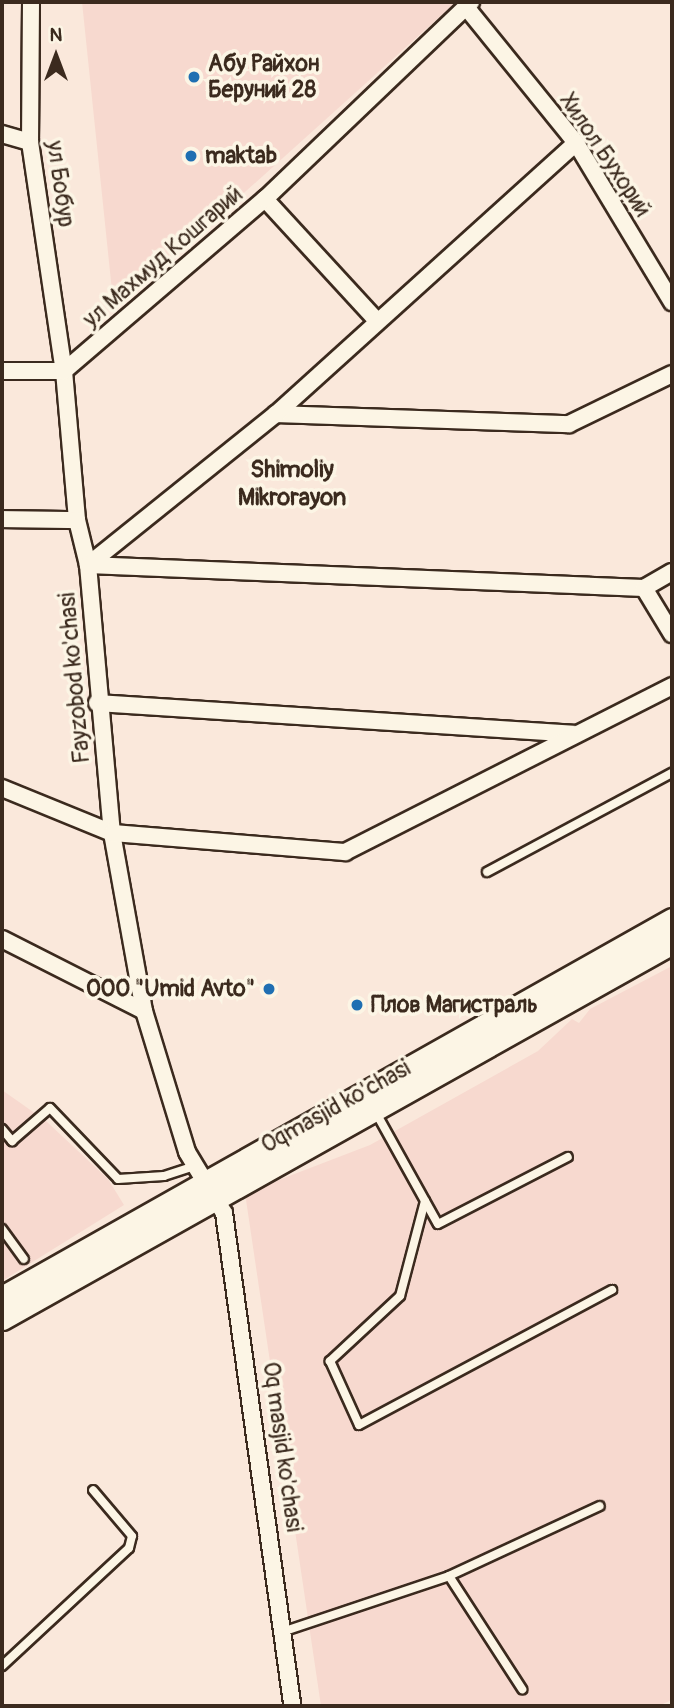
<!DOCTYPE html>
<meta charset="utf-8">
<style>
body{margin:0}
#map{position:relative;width:674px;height:1708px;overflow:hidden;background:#fae8db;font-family:Pangolin,sans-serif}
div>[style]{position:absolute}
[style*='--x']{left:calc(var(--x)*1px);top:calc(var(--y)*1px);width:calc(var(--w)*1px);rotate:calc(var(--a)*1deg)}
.built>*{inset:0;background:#f7d9cf}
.roads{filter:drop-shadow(2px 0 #3b2a1e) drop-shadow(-2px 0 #3b2a1e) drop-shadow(0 2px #3b2a1e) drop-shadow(0 -2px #3b2a1e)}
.lane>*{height:8px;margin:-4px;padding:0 4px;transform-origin:4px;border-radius:4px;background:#fcf5e5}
.street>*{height:16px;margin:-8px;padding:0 8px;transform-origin:8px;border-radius:8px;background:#fcf5e5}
.secondary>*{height:23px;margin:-11.5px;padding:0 11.5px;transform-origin:11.5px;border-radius:11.5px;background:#fcf5e5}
.dots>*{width:19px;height:19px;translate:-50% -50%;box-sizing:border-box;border:4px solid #fcf5e5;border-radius:50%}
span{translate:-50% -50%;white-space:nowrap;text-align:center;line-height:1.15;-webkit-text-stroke:7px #fcf5e5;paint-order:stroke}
.poi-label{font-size:23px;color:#3b2a1e;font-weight:700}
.left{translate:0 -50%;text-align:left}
.right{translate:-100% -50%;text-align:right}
.street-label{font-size:23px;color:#3b2a1e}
.neighbourhood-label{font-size:24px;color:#3b2a1e;font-weight:700}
.frame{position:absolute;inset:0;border:4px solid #3b2a1e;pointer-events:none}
.north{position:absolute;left:21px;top:21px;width:70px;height:70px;-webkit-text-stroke:5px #fcf5e5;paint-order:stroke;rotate:0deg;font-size:19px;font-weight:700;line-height:28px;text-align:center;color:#3b2a1e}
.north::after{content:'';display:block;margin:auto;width:24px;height:32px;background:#3b2a1e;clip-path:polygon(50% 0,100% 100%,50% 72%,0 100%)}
</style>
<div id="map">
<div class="built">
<div style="clip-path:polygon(82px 2px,456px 2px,114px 310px)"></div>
<div style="clip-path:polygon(672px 966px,672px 1700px,658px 1706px,321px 1706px,245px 1193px,370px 1145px,538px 1051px,572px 1019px,579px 1023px,590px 1009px)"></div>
<div style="clip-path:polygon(2px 1090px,46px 1121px,108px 1179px,124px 1205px,2px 1281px)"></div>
</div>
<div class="roads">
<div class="lane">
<div style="--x:487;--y:872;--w:210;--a:-28.2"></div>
<div style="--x:375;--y:1111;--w:129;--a:60.9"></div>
<div style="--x:438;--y:1224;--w:146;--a:-27.3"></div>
<div style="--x:2;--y:1129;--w:16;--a:50"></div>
<div style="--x:12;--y:1141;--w:50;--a:-41"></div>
<div style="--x:50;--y:1108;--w:98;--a:46.2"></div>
<div style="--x:118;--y:1179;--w:46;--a:-3.7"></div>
<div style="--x:164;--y:1176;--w:33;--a:-18"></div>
<div style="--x:425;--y:1201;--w:98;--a:104.7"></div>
<div style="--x:400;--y:1296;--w:96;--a:137.1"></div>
<div style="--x:330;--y:1361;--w:70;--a:65.6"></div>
<div style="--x:359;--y:1425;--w:287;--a:-28.1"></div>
<div style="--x:2;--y:1229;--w:37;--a:54"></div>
<div style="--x:449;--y:1576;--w:166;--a:-24.9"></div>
<div style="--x:285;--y:1631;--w:173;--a:-18.5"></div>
<div style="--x:449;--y:1576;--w:135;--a:57.1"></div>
<div style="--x:2;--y:1666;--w:173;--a:-42.9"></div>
<div style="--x:129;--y:1548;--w:12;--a:-76"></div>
<div style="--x:132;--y:1536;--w:60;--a:-130.3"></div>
</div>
<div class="street">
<div style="--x:31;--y:2;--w:140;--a:90.4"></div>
<div style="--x:30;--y:142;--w:232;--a:81.6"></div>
<div style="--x:64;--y:371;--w:150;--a:85"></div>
<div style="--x:77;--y:520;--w:46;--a:76.3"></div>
<div style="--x:88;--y:565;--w:269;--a:84.9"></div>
<div style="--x:112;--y:833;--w:181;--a:79.8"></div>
<div style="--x:144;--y:1011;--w:147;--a:73"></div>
<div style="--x:187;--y:1152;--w:71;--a:58.8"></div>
<div style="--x:224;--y:1213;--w:498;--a:82.1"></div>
<div style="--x:466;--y:7;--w:175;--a:51"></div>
<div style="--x:576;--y:143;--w:186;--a:58.9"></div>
<div style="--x:2;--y:134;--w:29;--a:16"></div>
<div style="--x:265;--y:199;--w:166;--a:47.4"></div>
<div style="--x:2;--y:371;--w:62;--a:0"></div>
<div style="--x:64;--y:371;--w:265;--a:-40.6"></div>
<div style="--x:265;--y:199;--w:285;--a:-43.7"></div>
<div style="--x:276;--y:414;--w:293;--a:2"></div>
<div style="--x:569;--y:424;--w:114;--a:-25.9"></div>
<div style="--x:2;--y:519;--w:75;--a:0.8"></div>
<div style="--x:88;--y:565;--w:241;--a:-38.8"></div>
<div style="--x:276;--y:414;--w:404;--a:-42.1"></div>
<div style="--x:88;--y:565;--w:556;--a:2.37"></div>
<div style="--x:644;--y:588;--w:32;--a:-30"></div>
<div style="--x:644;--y:588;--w:54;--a:58.7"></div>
<div style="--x:97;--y:703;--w:477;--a:3.7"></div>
<div style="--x:2;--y:788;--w:119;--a:22.2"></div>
<div style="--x:112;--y:833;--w:234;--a:4.7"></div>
<div style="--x:345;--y:852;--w:367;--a:-26.9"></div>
<div style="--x:2;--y:939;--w:159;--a:26.9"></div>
</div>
<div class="secondary">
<div style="--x:2;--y:1298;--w:769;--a:-29.43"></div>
<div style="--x:2;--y:1318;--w:768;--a:-29.3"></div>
</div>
</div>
<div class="dots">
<div style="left:194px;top:77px;background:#1f6fb2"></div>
<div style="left:191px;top:156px;background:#1f6fb2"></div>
<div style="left:269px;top:989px;background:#1f6fb2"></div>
<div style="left:357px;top:1005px;background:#1f6fb2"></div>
</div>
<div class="poi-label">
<span class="left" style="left:208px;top:77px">Абу Райхон<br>Беруний 28</span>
<span class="left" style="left:205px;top:156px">maktab</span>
<span class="right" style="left:255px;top:989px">ООО "Umid Avto"</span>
<span class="left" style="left:371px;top:1005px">Плов Магистраль</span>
</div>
<div class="street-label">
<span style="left:605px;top:155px;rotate:56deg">Хилол Бухорий</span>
<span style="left:60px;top:184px;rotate:82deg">ул Бобур</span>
<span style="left:163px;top:257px;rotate:-41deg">ул Махмуд Кошгарий</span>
<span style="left:75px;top:678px;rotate:-95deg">Fayzobod ko'chasi</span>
<span style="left:336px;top:1107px;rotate:-29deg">Oqmasjid ko'chasi</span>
<span style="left:282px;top:1447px;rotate:82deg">Oq masjid ko'chasi</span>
</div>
<div class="neighbourhood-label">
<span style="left:292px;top:484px">Shimoliy<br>Mikrorayon</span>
</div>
<div class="frame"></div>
<div class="north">N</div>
</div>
